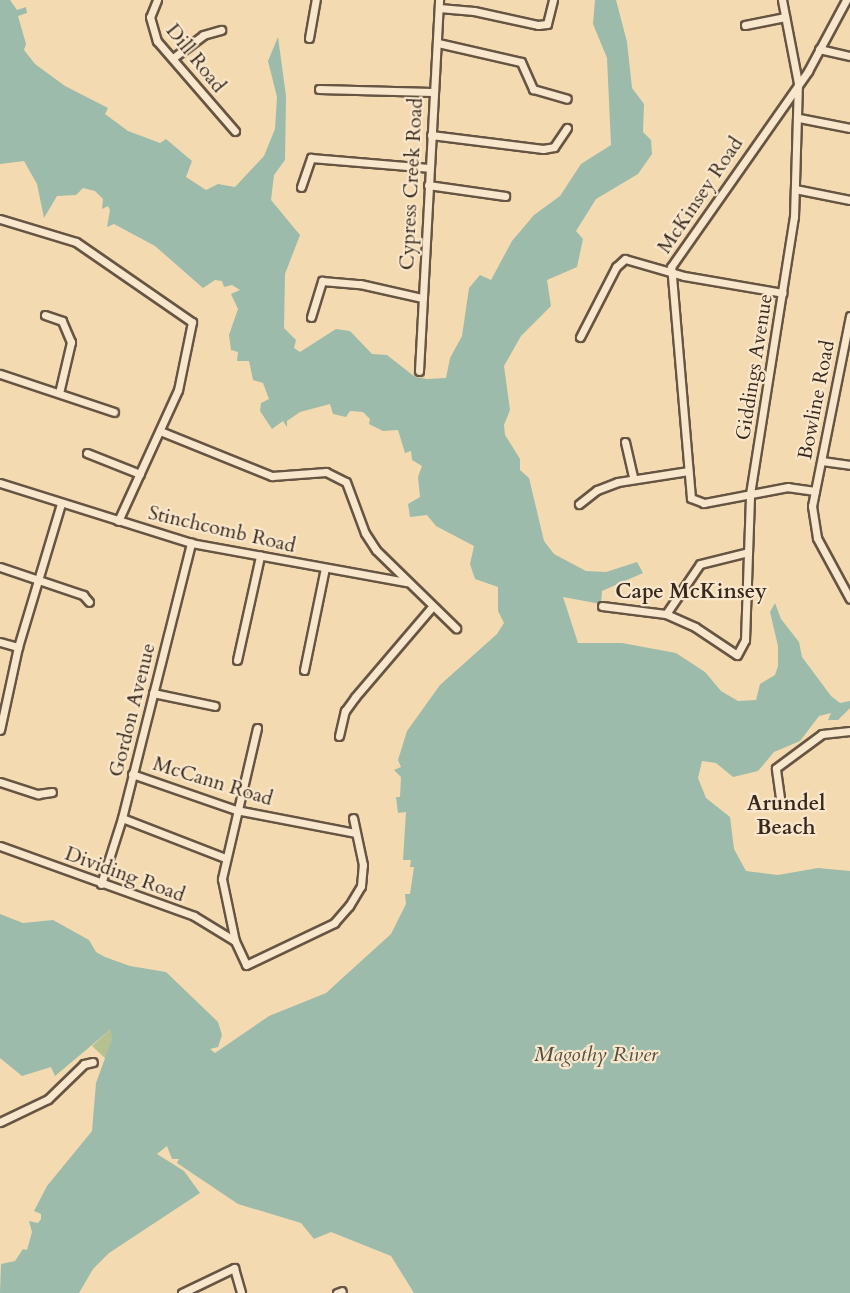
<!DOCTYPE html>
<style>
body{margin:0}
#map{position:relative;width:850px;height:1293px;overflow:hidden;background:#f4dab1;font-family:Cardo,serif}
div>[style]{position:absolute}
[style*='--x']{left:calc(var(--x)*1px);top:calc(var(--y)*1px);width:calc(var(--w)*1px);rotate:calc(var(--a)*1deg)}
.green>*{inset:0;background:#b5c191}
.water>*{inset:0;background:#9cbbaa}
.roads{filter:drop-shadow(2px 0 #675543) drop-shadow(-2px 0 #675543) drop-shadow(0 2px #675543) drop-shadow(0 -2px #675543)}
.minor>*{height:7px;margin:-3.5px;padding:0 3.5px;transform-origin:3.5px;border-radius:3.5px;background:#f8e7cc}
span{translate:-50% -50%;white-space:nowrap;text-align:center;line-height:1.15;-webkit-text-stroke:4.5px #f8e7cc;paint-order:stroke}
.street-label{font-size:20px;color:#38291e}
.neighbourhood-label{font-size:21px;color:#38291e;font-weight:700}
.water-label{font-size:21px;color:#514e41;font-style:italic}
</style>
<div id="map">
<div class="green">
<div style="clip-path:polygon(112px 1028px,112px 1039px,106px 1059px,92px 1046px)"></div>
</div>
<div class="water">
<div style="clip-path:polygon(0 0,10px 0,17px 10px,26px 7px,27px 13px,18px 16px,26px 44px,24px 50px,35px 64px,65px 86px,108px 108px,105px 114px,128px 131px,160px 143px,166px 139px,192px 161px,186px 177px,206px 190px,218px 184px,235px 187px,264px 156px,275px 129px,277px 97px,268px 61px,278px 37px,286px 96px,285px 160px,274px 175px,271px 200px,300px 235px,285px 274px,284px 328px,296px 340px,294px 348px,300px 352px,336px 329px,350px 331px,372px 354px,387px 355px,415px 377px,427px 379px,446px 378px,450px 358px,462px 336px,469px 288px,480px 275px,491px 280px,512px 241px,534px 215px,560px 196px,581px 164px,611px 145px,607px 58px,593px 24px,595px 0,616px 0,627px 42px,632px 88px,644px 104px,643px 132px,651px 140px,652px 154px,638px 174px,596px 199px,576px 231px,583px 239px,577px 267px,547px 280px,551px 306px,521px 336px,504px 366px,510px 410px,504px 425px,505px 435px,520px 459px,520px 470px,529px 478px,544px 541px,554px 554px,586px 571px,606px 572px,637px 562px,643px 573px,602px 591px,601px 604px,563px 597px,578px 643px,622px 643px,676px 653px,705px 672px,721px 691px,738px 701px,756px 700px,760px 684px,775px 675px,778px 666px,778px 646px,770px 612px,775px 603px,781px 619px,799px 642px,802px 657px,831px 696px,840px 703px,850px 701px,850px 708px,838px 720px,828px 720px,831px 713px,819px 716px,800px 741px,774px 752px,758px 771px,733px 777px,716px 763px,702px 761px,698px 778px,706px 798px,730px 817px,734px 849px,746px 871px,778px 875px,818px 868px,850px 871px,850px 1293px,414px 1293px,391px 1256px,331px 1232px,314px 1239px,301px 1223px,238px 1204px,177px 1163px,179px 1159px,172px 1159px,167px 1146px,157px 1154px,184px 1171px,200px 1193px,109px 1253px,93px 1269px,79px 1293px,0 1293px,1px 1264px,15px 1261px,23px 1249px,27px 1250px,32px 1232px,29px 1221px,38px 1223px,41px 1219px,41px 1214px,34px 1211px,47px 1186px,92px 1131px,96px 1083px,112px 1039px,111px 1029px,55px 1076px,51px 1067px,22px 1076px,0 1058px,0 914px,23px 923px,53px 920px,89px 940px,96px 952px,105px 957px,130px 966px,166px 972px,218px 1022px,222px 1035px,218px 1047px,210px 1049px,215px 1053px,269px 1016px,326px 993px,391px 934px,406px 904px,405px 894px,410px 894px,414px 867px,410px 867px,411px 860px,403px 860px,406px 812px,398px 813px,396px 797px,400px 797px,401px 777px,394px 770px,401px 767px,398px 760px,407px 731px,440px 685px,497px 634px,504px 623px,498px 611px,498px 587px,475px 579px,470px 564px,474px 546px,436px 526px,427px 515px,410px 517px,408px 504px,420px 497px,418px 477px,422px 466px,412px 460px,411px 451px,405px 453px,398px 430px,383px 431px,369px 424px,370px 419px,363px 412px,350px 411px,346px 417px,333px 414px,330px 404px,300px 412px,287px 421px,287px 427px,283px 421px,272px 429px,260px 411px,261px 403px,269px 399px,263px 383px,253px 380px,249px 361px,237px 361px,238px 352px,231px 350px,229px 335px,238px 309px,231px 294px,240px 290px,232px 285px,224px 287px,222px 281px,215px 280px,203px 288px,155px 246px,114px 224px,107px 227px,110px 210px,108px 206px,102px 209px,103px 199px,95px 191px,83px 188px,76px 195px,57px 196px,44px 218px,37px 184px,24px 161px,0 164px)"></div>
</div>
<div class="roads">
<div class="minor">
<div style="--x:157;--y:0;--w:18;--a:112"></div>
<div style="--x:150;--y:17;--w:25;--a:74"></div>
<div style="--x:157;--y:41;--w:119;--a:49.1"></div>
<div style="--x:439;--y:8;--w:35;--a:5"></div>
<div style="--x:474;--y:11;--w:66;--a:12.3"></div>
<div style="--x:538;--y:25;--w:9;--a:-6"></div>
<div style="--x:547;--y:24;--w:25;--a:-76"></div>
<div style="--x:745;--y:25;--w:41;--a:-11.3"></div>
<div style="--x:309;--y:38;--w:39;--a:-80"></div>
<div style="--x:438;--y:43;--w:85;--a:12.9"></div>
<div style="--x:521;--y:62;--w:30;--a:66"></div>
<div style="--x:533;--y:89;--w:35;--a:16"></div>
<div style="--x:819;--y:49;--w:32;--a:13"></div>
<div style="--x:173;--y:58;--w:38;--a:-37"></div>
<div style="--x:203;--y:35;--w:19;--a:-16"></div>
<div style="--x:319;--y:89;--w:113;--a:1.5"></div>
<div style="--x:799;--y:118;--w:52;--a:11.1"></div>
<div style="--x:431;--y:135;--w:113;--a:7.1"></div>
<div style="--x:543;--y:149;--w:11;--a:-10"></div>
<div style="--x:554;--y:147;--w:23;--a:-56"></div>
<div style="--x:428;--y:185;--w:78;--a:8.1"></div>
<div style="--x:301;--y:187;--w:31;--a:-71"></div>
<div style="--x:311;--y:158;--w:118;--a:4.8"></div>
<div style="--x:795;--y:189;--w:56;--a:11.3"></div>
<div style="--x:0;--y:219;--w:79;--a:16.8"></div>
<div style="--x:76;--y:242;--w:141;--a:34.6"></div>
<div style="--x:192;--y:322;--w:69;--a:101.6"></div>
<div style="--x:178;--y:390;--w:144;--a:114.6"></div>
<div style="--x:45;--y:315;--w:18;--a:19"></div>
<div style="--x:62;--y:321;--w:23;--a:67"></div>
<div style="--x:71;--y:342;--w:52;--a:103.2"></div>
<div style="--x:850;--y:316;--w:194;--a:101.3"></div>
<div style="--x:812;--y:506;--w:32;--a:81"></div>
<div style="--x:817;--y:538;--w:69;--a:61.6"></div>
<div style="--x:311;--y:317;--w:38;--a:-73"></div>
<div style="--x:322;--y:281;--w:38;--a:5"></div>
<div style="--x:360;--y:284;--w:64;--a:12.7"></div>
<div style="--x:580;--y:337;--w:79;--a:-62.8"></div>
<div style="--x:616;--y:267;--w:12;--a:-42"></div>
<div style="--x:625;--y:259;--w:61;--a:16.1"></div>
<div style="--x:684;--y:276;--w:100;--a:9.7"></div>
<div style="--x:419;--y:371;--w:372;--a:-86.9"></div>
<div style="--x:0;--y:374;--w:120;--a:18.4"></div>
<div style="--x:160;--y:431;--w:121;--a:21.9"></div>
<div style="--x:272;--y:476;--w:54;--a:-4.2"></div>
<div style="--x:326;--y:472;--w:22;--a:27"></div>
<div style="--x:346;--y:482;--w:54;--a:69.6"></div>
<div style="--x:365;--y:533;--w:20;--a:57"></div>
<div style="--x:376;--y:550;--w:112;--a:44.3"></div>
<div style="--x:625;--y:442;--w:37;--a:77"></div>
<div style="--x:87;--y:453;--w:57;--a:21.6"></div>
<div style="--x:822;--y:461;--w:28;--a:8"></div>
<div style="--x:0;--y:483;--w:200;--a:17.4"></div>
<div style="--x:191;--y:543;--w:219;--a:10.3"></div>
<div style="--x:815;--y:491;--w:27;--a:-172"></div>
<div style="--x:788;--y:487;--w:86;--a:169.2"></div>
<div style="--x:704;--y:503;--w:14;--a:-159"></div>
<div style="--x:691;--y:498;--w:232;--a:-94.9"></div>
<div style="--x:671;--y:267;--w:239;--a:-55"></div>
<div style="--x:808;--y:71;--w:81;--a:-61.8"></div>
<div style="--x:579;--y:504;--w:23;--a:-38"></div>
<div style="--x:597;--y:490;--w:22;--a:-21"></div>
<div style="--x:618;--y:482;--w:71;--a:-8.9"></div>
<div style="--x:0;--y:567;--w:88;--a:18.6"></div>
<div style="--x:83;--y:595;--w:9;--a:49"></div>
<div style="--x:602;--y:606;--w:64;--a:7.1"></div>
<div style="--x:666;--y:614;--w:32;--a:24"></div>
<div style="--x:695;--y:627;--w:50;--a:33.7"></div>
<div style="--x:737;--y:655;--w:17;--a:-62"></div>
<div style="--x:745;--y:640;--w:146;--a:-88"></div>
<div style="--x:750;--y:494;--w:280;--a:-81"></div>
<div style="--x:794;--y:217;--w:134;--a:-88.3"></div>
<div style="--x:798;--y:83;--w:85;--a:-100.9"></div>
<div style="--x:666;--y:614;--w:60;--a:-55.8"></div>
<div style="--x:700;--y:564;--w:49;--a:-14"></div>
<div style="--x:0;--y:642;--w:19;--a:16"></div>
<div style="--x:237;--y:660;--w:107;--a:-77.5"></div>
<div style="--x:304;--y:670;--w:104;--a:-78.4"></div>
<div style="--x:153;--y:693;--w:63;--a:11.8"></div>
<div style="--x:257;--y:728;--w:155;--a:103.1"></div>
<div style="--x:222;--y:879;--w:63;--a:78.2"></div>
<div style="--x:235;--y:941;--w:26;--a:65"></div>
<div style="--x:246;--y:965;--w:98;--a:-25.5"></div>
<div style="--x:334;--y:923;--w:23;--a:-49"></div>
<div style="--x:349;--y:906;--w:23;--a:-59"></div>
<div style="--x:361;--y:886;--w:21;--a:-85"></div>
<div style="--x:363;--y:865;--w:48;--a:-102"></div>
<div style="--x:0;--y:730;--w:85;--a:-77.8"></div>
<div style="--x:18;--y:647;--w:149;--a:-73.3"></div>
<div style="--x:339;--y:736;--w:26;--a:-77"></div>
<div style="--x:345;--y:711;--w:17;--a:-54"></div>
<div style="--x:355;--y:697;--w:118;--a:-49.5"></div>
<div style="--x:132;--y:774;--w:110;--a:19.1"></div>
<div style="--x:236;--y:810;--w:121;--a:10.9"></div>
<div style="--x:0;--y:782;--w:40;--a:18"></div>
<div style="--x:38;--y:794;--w:14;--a:-8"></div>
<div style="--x:781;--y:805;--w:37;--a:-98"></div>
<div style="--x:776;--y:768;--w:57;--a:-36.5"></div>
<div style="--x:822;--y:734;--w:28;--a:-6"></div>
<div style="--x:122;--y:818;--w:110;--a:21.2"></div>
<div style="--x:0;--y:846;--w:206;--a:19.8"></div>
<div style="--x:194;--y:916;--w:48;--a:31.4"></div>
<div style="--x:101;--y:884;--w:69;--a:-72.3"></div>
<div style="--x:122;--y:818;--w:284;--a:-75.9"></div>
<div style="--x:0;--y:1122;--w:53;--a:-25.6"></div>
<div style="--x:48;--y:1099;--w:50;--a:-44.2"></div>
<div style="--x:84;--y:1064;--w:9;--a:-13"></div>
<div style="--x:182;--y:1293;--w:58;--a:-25.7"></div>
<div style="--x:234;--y:1268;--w:26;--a:74"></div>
<div style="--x:337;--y:1293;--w:5;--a:-22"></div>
</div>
</div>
<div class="street-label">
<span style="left:196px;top:58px;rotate:51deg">Dill Road</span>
<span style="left:411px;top:184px;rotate:-87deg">Cypress Creek Road</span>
<span style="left:700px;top:195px;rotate:-56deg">McKinsey Road</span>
<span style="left:754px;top:367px;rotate:-81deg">Giddings Avenue</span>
<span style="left:816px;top:400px;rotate:-79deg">Bowline Road</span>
<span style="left:222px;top:529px;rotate:13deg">Stinchcomb Road</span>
<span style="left:132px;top:710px;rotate:-76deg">Gordon Avenue</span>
<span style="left:213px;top:781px;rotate:17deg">McCann Road</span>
<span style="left:125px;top:874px;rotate:20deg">Dividing Road</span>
</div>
<div class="neighbourhood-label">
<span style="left:691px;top:592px">Cape McKinsey</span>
<span style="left:786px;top:816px">Arundel<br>Beach</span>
</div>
<div class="water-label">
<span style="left:596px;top:1055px">Magothy River</span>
</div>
</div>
